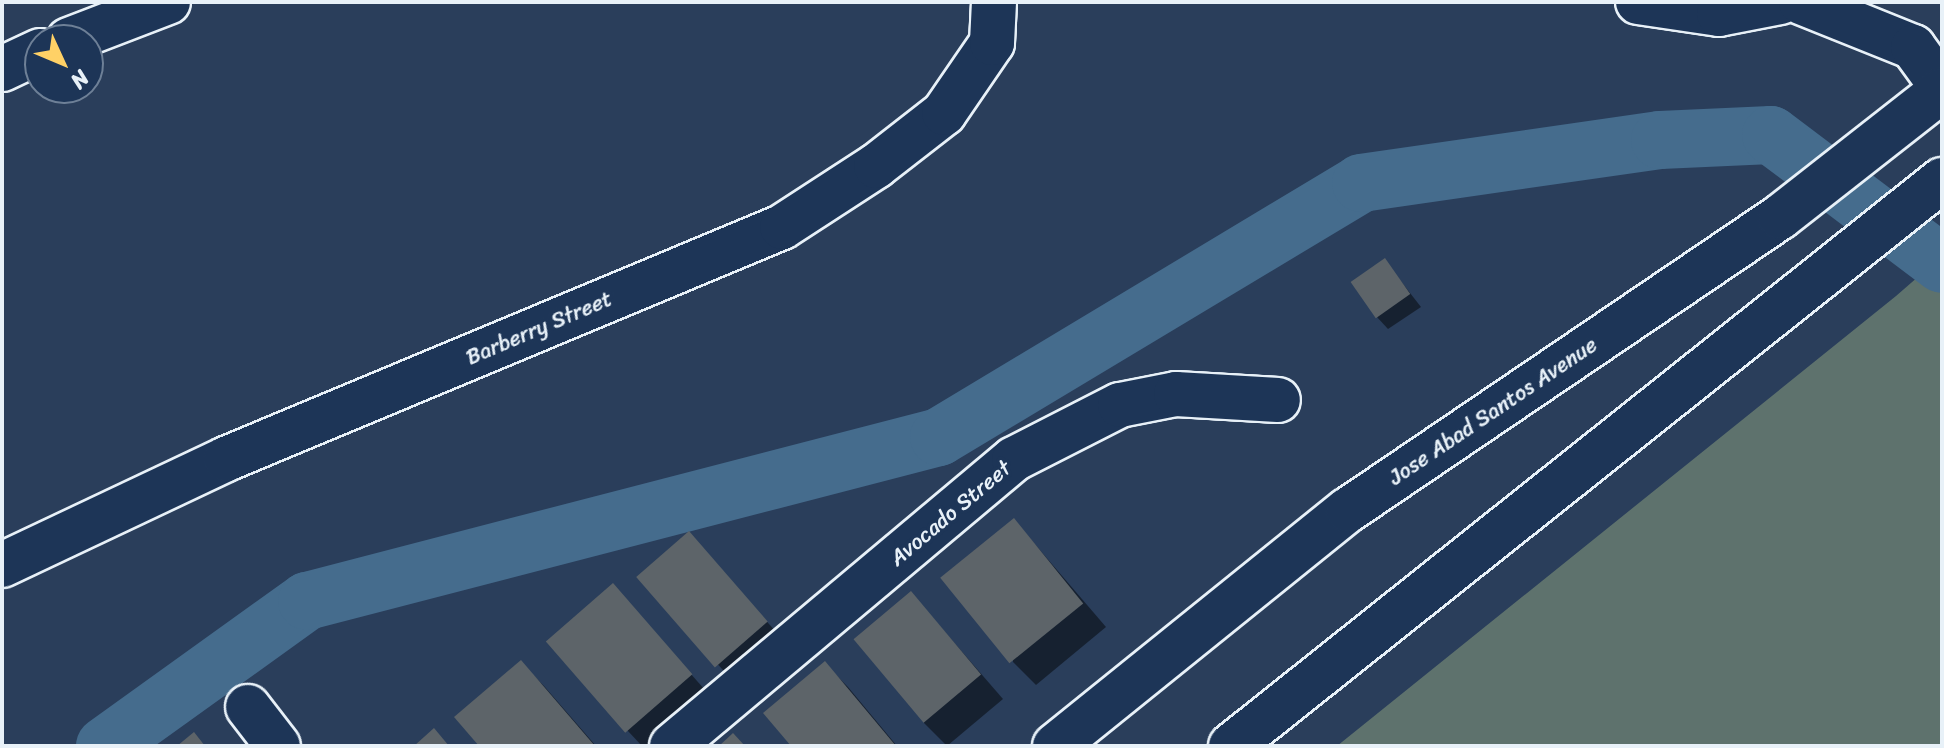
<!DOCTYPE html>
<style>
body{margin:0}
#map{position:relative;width:1944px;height:748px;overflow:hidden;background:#2a3e5b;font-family:Sriracha,sans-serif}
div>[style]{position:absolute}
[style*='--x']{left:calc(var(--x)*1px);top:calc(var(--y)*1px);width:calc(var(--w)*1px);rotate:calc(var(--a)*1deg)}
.green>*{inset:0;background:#5e726d}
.shadow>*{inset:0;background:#0007;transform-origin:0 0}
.canal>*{height:58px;margin:-29px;padding:0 29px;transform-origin:29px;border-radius:29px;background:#456c8d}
.building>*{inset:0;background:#5d6469;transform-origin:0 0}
.roads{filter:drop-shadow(2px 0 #e8f1f8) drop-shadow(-2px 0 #e8f1f8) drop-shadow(0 2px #e8f1f8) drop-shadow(0 -2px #e8f1f8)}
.street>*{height:44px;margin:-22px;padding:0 22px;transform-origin:22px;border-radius:22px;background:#1d3557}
.secondary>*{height:44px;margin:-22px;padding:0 22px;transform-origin:22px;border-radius:22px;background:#1d3557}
span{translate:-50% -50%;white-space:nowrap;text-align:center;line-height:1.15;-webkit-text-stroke:7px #1d3557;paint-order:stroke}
.street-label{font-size:22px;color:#e8f1f8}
.frame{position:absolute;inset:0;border:4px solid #e8f1f8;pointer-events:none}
.north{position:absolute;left:24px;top:24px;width:80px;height:80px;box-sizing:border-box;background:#1d3557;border:2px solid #6e8097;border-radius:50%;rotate:134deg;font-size:22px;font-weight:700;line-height:32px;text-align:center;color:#e8f1f8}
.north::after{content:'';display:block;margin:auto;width:28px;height:36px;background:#ffd166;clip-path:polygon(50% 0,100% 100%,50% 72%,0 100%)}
</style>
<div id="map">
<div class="green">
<div style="clip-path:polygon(1942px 256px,1942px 746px,1337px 746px,1896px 296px)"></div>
</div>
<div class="shadow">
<div style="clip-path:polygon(1385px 261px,1421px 307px,1388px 329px,1376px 316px)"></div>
<div style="clip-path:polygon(1014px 520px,1106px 627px,1036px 685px,1013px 662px)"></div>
<div style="left:688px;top:534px;width:150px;height:65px;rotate:48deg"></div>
<div style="clip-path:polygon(613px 586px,713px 699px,658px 746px,642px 746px,627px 730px)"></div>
<div style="clip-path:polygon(911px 593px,1003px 699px,947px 746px,924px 723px)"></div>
<div style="clip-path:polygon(521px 663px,544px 686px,596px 746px,482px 746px)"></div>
<div style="clip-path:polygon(825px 664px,848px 687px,897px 746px,793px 746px)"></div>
</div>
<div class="canal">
<div style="--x:105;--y:746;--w:249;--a:-35.7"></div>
<div style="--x:307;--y:601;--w:653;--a:-14.55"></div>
<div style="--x:939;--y:437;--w:493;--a:-31"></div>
<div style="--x:1361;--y:183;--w:302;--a:-8.2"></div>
<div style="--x:1660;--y:140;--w:111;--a:-2.6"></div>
<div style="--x:1771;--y:135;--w:214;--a:37"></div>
</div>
<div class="building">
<div style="left:1385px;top:258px;width:44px;height:42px;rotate:55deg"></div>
<div style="left:1014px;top:518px;width:110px;height:95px;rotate:51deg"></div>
<div style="left:689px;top:531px;width:120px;height:70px;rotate:49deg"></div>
<div style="left:613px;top:583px;width:121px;height:89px;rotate:49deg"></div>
<div style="left:911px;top:591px;width:109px;height:75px;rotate:50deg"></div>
<div style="clip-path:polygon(521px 660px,595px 746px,479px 746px,454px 717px)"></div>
<div style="clip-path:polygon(825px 661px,896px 746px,791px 746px,763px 713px)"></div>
<div style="clip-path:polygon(434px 728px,449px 746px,414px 746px)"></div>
<div style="clip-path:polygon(194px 732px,205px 746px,177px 746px)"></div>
<div style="clip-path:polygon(733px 733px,745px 746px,719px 746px)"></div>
</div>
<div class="roads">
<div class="street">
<div style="--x:1638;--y:2;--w:82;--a:8.4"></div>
<div style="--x:1719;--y:14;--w:63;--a:-11"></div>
<div style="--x:1801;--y:2;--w:121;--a:21.9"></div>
<div style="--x:1913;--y:47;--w:49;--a:54.1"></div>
<div style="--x:69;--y:40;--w:106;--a:-21"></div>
<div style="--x:2;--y:69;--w:42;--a:-25.3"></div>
<div style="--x:2;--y:565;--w:248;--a:-25.3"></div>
<div style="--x:226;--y:459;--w:602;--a:-22.65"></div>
<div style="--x:782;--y:227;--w:112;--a:-33"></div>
<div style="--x:876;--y:166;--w:86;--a:-37.9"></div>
<div style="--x:944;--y:113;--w:85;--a:-55.6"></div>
<div style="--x:992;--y:43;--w:41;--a:-87.2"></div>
<div style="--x:248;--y:707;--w:49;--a:52.4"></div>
<div style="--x:672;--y:746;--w:446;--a:-40"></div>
<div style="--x:1014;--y:459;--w:119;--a:-27"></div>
<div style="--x:1120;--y:405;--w:57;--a:-11.1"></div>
<div style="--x:1176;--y:394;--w:102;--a:3.4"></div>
</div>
<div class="secondary">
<div style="--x:1055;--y:746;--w:376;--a:-38.9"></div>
<div style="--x:1348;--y:510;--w:522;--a:-34.15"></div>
<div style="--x:1780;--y:217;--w:206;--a:-38.1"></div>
<div style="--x:1231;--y:746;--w:909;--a:-38.52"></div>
</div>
</div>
<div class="street-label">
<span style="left:539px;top:328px;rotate:-23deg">Barberry Street</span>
<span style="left:1493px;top:411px;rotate:-34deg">Jose Abad Santos Avenue</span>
<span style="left:950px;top:513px;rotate:-40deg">Avocado Street</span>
</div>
<div class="frame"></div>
<div class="north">N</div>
</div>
